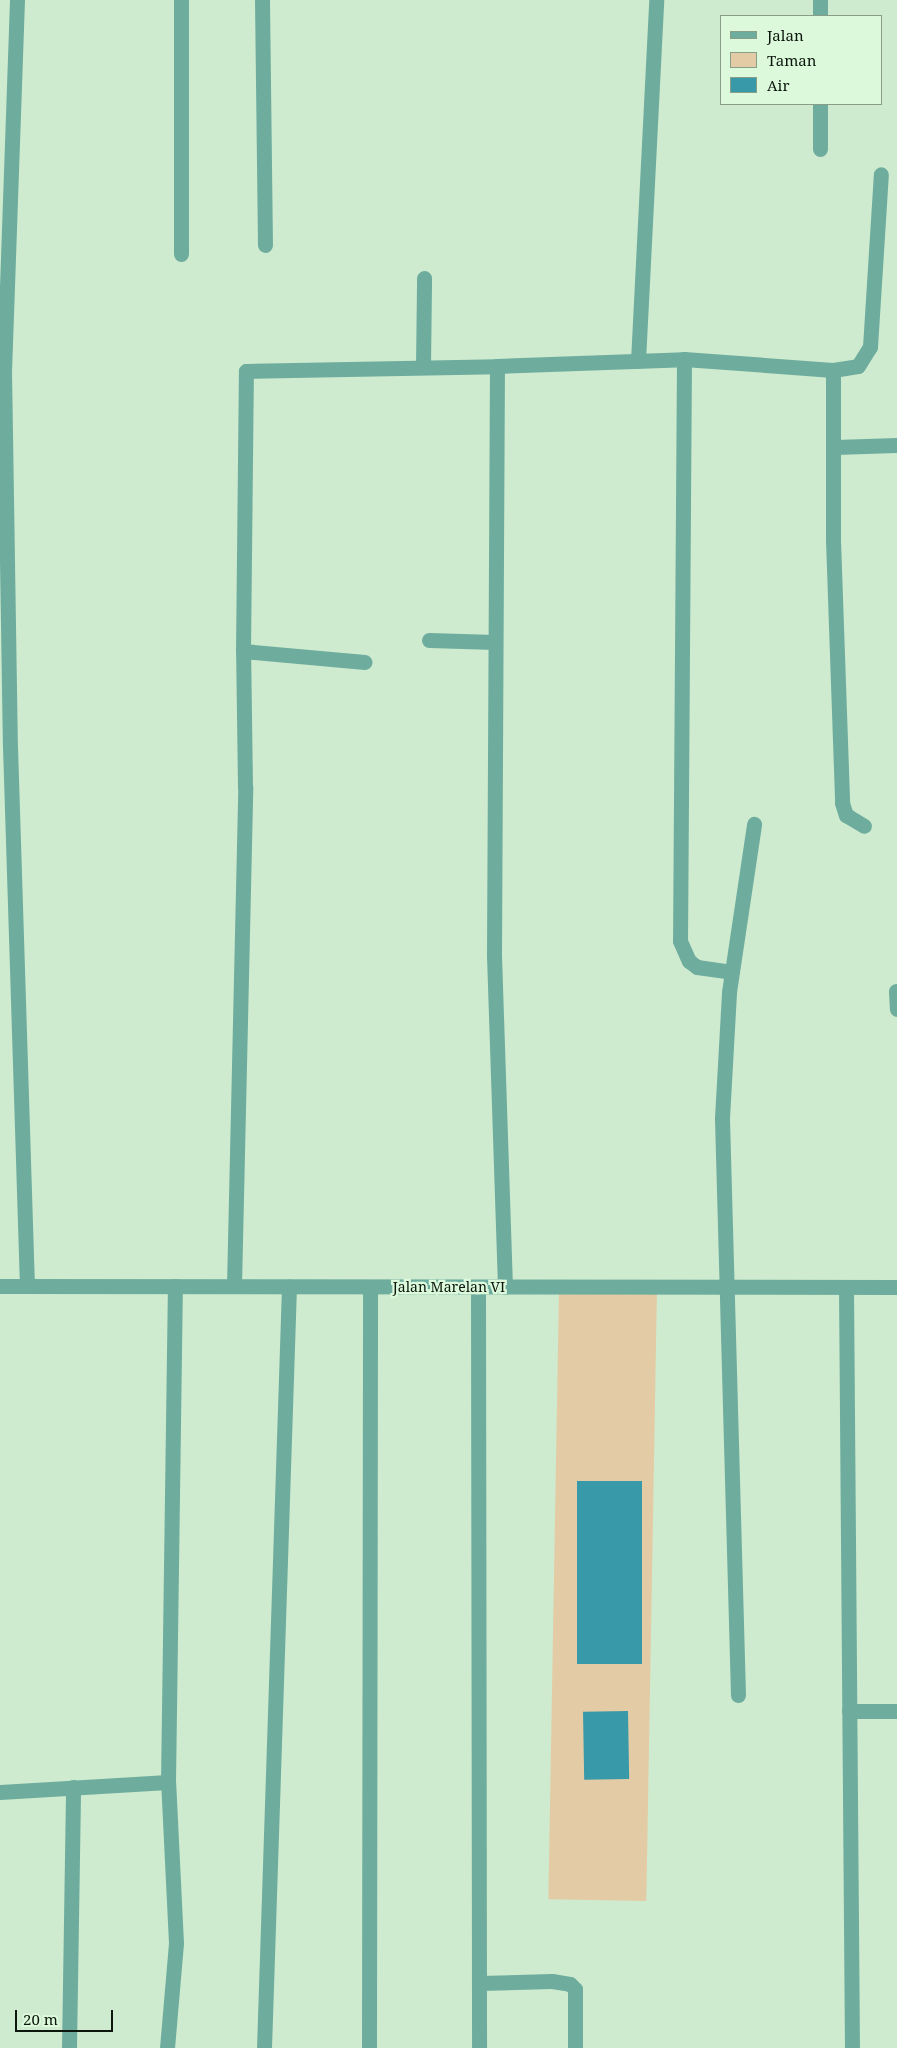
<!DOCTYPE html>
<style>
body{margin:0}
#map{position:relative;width:897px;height:2048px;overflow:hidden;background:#cfebcf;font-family:"Noto Serif",serif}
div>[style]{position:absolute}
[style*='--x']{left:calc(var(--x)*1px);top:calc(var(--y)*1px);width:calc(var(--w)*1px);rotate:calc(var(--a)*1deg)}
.green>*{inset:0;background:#e3cca5;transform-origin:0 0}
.water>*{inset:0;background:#3899a8;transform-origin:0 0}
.minor>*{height:15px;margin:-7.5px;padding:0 7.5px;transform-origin:7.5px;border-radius:7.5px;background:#6ead9e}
span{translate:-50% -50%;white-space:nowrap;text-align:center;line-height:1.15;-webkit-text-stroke:4.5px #dcf9dc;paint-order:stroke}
.street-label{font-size:14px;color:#0c160c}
.legend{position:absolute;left:720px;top:15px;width:162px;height:90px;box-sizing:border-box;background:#dcf9dc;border:1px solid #899e89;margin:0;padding:6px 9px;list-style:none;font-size:15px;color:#0c160c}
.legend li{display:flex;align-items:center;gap:10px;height:25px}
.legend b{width:25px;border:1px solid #899e89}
.scale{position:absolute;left:15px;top:2010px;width:98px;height:22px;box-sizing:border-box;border:2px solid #0c160c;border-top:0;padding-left:6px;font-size:15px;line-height:18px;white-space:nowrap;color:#0c160c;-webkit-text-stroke:4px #dcf9dc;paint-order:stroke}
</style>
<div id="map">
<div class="green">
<div style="left:657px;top:1289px;width:612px;height:98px;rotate:91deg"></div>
</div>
<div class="water">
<div style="left:577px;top:1481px;width:65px;height:183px"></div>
<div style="left:628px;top:1711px;width:68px;height:45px;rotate:89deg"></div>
</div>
<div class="minor">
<div style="--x:17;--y:0;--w:370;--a:92"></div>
<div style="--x:4;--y:370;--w:376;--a:89.1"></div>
<div style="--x:10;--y:746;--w:540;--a:88.2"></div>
<div style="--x:262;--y:0;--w:245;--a:89.3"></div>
<div style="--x:820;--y:16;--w:16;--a:-90"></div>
<div style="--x:820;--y:104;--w:45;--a:90"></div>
<div style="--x:181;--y:254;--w:254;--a:-90"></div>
<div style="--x:684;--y:359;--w:582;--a:90.39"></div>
<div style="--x:680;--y:941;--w:22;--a:66"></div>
<div style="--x:689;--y:961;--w:10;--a:37"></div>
<div style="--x:697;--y:967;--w:35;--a:8"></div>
<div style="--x:638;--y:361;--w:361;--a:-87.1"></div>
<div style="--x:423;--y:366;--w:88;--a:-89.3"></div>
<div style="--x:833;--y:370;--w:170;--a:90"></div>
<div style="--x:833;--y:540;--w:263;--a:88"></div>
<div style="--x:842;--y:803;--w:13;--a:72"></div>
<div style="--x:846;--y:815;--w:21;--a:31"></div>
<div style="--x:835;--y:447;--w:62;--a:-1.8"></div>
<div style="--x:429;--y:640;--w:66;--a:1.7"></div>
<div style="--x:243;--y:651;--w:122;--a:5.2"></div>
<div style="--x:896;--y:991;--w:18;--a:87"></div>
<div style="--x:0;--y:1286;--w:897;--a:0.06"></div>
<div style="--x:234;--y:1286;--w:499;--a:-88.7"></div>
<div style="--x:245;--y:787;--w:136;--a:-90.8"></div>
<div style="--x:243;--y:651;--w:280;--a:-89.4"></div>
<div style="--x:246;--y:371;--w:251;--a:-1.1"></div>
<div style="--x:478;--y:1287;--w:761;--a:89.92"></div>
<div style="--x:505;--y:1287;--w:332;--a:-91.9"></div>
<div style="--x:494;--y:955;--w:589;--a:-89.71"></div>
<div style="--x:497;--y:366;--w:187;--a:-2.1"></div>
<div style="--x:684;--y:359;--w:149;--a:4.2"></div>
<div style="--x:833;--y:370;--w:25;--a:-9"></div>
<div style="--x:858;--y:366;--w:22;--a:-58"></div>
<div style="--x:870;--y:347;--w:173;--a:-86.4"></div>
<div style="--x:846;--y:1287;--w:761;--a:89.55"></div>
<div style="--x:738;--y:1695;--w:577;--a:-91.59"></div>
<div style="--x:722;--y:1118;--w:126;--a:-86.8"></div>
<div style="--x:729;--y:992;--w:170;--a:-81.5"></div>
<div style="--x:849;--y:1711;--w:48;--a:0"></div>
<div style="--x:0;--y:1792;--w:168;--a:-3.4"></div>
<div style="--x:479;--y:1983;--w:73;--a:-1.6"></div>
<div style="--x:552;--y:1981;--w:18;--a:9"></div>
<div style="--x:570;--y:1984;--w:7;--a:45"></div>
<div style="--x:575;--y:1989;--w:59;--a:90"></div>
<div style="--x:69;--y:2048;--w:261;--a:-89.1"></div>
<div style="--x:167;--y:2048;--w:105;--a:-85.1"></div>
<div style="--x:176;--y:1943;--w:161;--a:-92.8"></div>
<div style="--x:168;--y:1782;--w:496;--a:-89.2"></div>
<div style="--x:264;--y:2048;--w:762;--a:-88.12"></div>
<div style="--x:369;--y:2048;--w:761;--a:-89.92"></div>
</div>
<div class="street-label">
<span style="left:449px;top:1287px">Jalan Marelan VI</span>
</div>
<ul class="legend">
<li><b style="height:6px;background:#6ead9e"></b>Jalan</li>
<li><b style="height:14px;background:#e3cca5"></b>Taman</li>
<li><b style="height:14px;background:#3899a8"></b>Air</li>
</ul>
<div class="scale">20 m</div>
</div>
